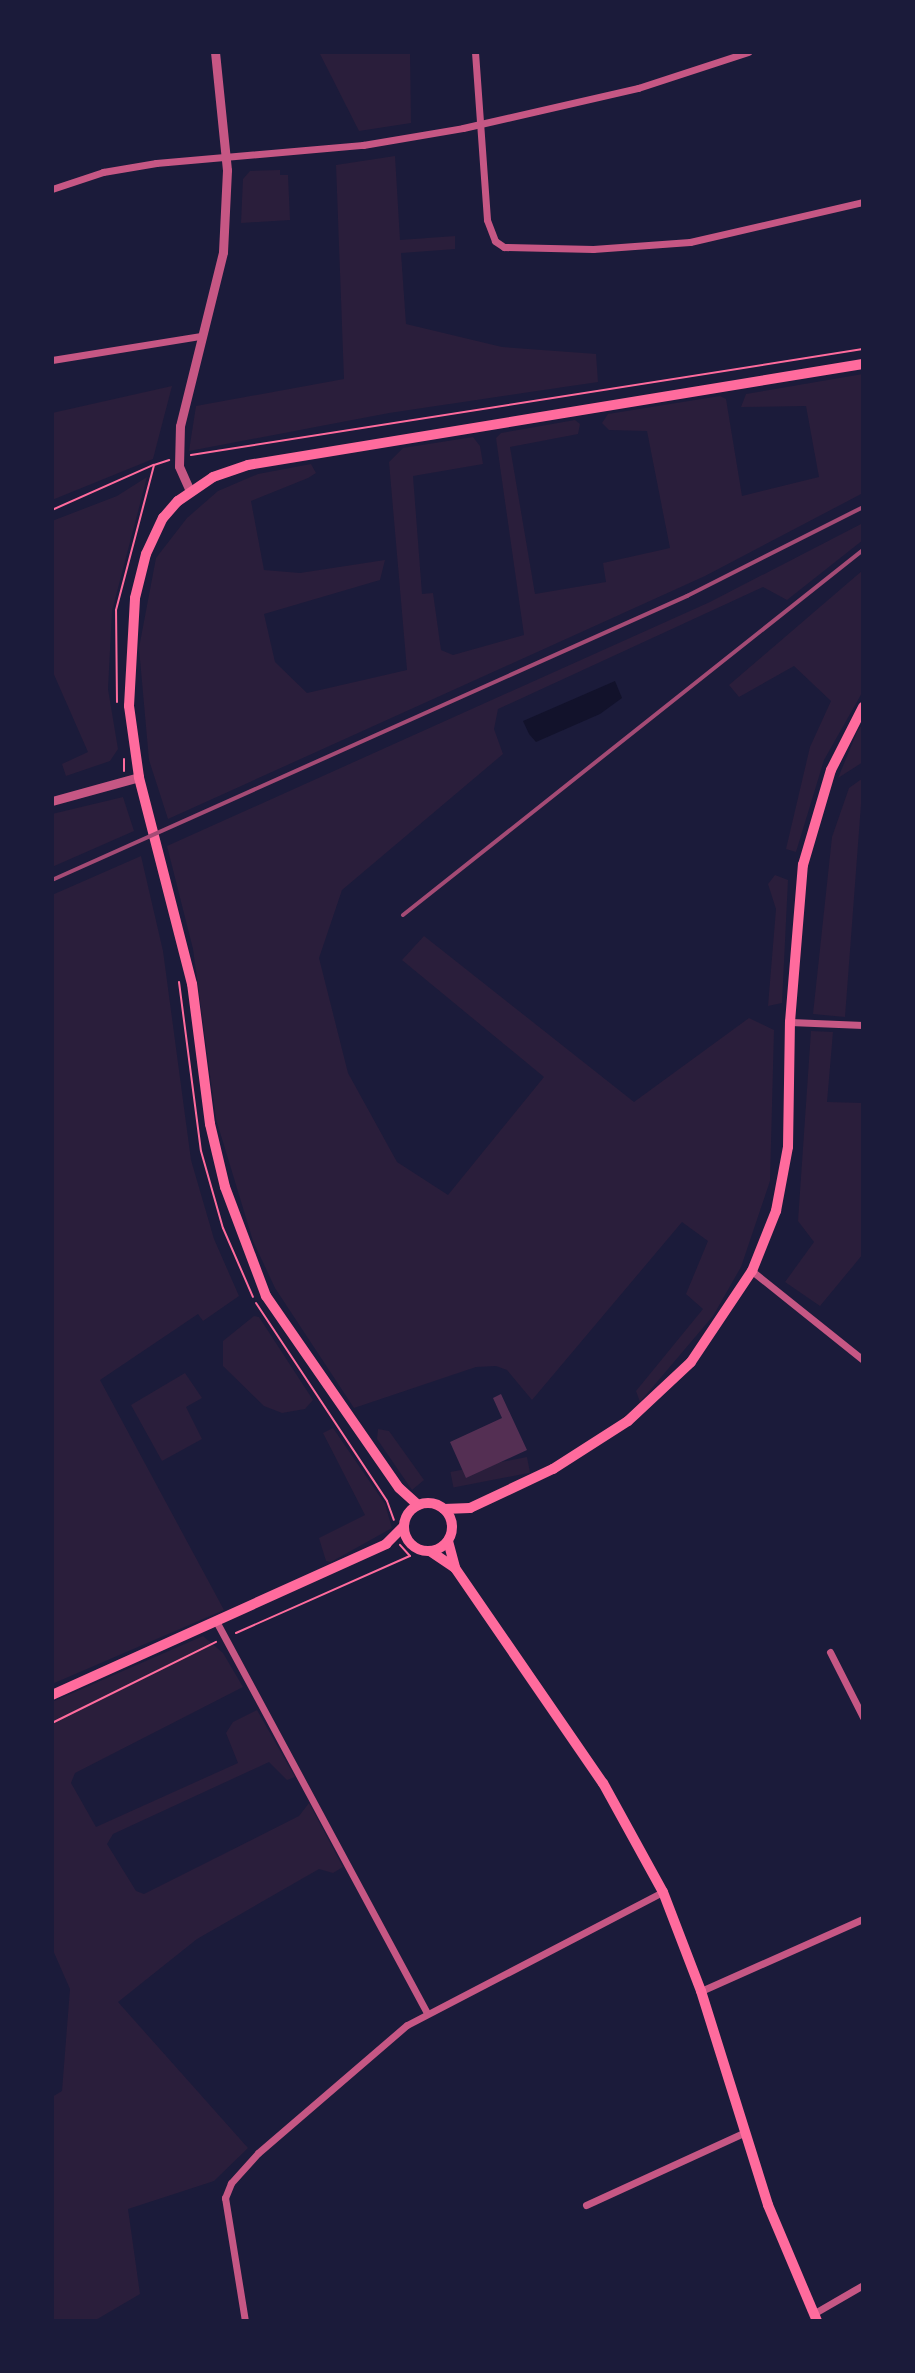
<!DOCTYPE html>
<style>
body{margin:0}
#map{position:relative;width:915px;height:2373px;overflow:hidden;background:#1b1b3a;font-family:"Nunito Sans",sans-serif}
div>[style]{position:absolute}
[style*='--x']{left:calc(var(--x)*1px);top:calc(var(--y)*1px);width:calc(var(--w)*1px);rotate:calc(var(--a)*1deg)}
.green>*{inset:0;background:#2a1e3b;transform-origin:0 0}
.water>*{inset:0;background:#12122b}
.building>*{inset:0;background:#542f53}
.path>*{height:2px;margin:-1px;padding:0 1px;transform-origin:1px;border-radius:1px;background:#ff6b9d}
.minor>*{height:7px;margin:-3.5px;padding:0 3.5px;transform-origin:3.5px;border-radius:3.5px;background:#c65784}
.tertiary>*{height:9px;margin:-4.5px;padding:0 4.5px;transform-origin:4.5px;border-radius:4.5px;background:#c65784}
.secondary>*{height:10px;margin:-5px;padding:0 5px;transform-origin:5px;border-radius:5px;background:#ff6b9d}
.secondary>.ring{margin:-5px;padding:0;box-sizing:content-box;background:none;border:10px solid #ff6b9d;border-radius:50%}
.rail>*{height:4px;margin:-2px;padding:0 2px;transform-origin:2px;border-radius:2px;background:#a44b75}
span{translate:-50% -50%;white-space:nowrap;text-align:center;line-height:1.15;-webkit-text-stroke:8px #1b1b3a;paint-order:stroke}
.frame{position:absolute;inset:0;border:54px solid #1b1b3a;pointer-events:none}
</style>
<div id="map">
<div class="green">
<div style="clip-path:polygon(319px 52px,410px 52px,411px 123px,359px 131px)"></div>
<div style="clip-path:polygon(395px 156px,400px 240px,455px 236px,455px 249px,401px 253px,406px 324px,502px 347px,596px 354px,598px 382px,389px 413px,189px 451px,196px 406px,344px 379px,336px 165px)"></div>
<div style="clip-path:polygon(280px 170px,280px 175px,288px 175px,290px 220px,241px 223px,243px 179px,250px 171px)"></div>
<div style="clip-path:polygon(863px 374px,863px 493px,705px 576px,168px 819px,149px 760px,139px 648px,156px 558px,187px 518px,218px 491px,258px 474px,311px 464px,316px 473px,308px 478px,251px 501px,264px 570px,300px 573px,385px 560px,380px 580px,264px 614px,275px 662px,307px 693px,407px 670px,389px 462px,403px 448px,473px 437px,480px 446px,483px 464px,413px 476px,422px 594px,433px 593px,441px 650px,453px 655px,524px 635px,496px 438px,501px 433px,575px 420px,580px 424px,578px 434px,510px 447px,535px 594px,606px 582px,603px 563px,670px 548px,647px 431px,609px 430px,602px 423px,608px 414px,720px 396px,726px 399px,742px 496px,819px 477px,806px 406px,741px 407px,746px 394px)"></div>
<div style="clip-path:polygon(172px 386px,153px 459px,52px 500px,52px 413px)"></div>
<div style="clip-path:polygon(147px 477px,112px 611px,108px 689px,118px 749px,110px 761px,66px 776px,62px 764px,88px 752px,52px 670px,52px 521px,117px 496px)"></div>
<div style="clip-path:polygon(863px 523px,863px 540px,787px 600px,763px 587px,498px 709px,494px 729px,503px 754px,342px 890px,319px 958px,348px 1073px,397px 1162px,448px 1195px,544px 1077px,402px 960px,424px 936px,634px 1102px,749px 1018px,774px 1030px,770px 1181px,741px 1267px,713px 1316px,640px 1402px,636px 1391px,703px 1309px,686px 1294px,708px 1241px,682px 1222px,532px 1400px,507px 1370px,496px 1366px,476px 1367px,354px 1408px,275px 1288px,253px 1241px,216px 1119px,193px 949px,167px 846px,710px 602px)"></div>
<div style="clip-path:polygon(863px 570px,863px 691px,824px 760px,796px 852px,786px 849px,810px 747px,831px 701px,794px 666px,739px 697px,729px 685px)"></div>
<div style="clip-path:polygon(863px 723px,863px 762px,838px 778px,857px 732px)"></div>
<div style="clip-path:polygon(863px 778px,845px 1017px,813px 1014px,832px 837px,849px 788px)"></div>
<div style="clip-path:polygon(123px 797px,134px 831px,52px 867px,52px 814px)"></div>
<div style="clip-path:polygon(141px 856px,163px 951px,191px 1160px,214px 1239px,239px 1296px,203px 1321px,198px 1314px,100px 1380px,224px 1610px,52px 1684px,52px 895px)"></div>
<div style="clip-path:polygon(775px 875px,788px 880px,782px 1003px,768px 1006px,776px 909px,768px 884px)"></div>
<div style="clip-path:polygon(811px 1031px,833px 1032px,827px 1102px,863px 1103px,863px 1254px,820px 1306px,785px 1282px,814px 1242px,798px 1221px)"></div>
<div style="clip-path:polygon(254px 1316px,259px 1317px,313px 1400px,305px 1409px,282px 1413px,264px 1406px,223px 1366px,223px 1341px)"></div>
<div style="clip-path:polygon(185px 1373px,202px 1398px,186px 1407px,202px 1439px,162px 1461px,131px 1405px)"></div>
<div style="clip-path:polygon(333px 1428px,385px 1504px,392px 1528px,331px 1562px,326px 1561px,319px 1538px,365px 1515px,323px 1433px)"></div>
<div style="clip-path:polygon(378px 1429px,389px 1431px,424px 1480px,412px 1490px,377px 1439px)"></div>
<div style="left:527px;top:1457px;width:16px;height:78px;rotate:79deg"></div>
<div style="clip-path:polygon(203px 1636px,223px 1653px,243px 1687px,75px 1773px,71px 1783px,96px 1827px,238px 1763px,226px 1733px,233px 1722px,257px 1710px,295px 1777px,287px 1780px,269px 1762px,113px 1834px,107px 1844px,136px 1891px,144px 1894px,299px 1816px,309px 1803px,343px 1867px,333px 1873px,319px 1869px,197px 1939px,118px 2002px,248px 2148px,214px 2181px,128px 2209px,140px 2294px,94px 2321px,52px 2321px,52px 2097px,62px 2091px,70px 1989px,52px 1948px,52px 1702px)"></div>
</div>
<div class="water">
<div style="clip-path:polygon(615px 681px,622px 698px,600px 714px,536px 742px,529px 734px,523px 721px)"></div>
</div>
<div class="building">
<div style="clip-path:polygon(501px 1394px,527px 1450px,466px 1478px,450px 1442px,502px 1418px,493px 1398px)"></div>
</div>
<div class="path">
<div style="--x:191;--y:455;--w:680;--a:-8.96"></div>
<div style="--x:52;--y:510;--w:111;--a:-24"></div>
<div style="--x:117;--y:702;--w:92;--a:-90.6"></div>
<div style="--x:116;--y:610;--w:150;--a:-75.3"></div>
<div style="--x:154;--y:465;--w:16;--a:-18"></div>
<div style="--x:124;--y:759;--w:12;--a:90"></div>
<div style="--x:179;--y:982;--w:170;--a:82.6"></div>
<div style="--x:201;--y:1151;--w:80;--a:74.1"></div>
<div style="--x:223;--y:1228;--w:75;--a:66.5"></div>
<div style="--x:256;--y:1303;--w:237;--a:56.5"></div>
<div style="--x:387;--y:1501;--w:20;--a:70"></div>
<div style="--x:236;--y:1633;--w:190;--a:-23.9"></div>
<div style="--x:410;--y:1556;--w:15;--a:-132"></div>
<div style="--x:52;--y:1723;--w:183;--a:-26.3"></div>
</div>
<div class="minor">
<div style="--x:475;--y:52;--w:168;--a:85.9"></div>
<div style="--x:487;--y:220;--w:22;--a:69"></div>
<div style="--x:495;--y:241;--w:11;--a:34"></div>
<div style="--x:504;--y:247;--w:89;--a:1.3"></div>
<div style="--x:593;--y:249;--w:97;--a:-4.1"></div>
<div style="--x:690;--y:242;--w:178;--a:-13"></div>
<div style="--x:52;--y:189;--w:54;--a:-18.4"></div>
<div style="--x:103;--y:172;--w:54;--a:-9.6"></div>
<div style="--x:156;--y:163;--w:208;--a:-5"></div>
<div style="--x:363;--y:145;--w:101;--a:-9.6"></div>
<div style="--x:463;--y:128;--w:180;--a:-12.9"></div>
<div style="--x:638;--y:88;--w:116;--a:-18.1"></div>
<div style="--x:52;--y:360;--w:151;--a:-9.2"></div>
<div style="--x:790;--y:1022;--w:73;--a:2.4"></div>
<div style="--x:752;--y:1271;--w:142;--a:38.7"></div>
<div style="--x:216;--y:1621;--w:445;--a:61.7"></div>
<div style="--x:830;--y:1652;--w:73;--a:63.1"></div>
<div style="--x:701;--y:1991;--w:177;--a:-24"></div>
<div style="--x:586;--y:2205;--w:173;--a:-24.6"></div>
<div style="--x:813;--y:2314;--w:58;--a:-30.1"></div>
<div style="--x:245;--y:2321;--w:125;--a:-99.2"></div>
<div style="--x:225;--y:2198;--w:16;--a:-68"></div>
<div style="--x:231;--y:2183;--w:40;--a:-48"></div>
<div style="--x:258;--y:2153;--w:196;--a:-40.7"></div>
<div style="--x:407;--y:2025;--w:288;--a:-27.5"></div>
</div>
<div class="tertiary">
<div style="--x:190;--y:491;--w:27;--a:-114"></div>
<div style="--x:179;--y:466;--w:40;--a:-88.6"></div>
<div style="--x:180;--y:426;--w:179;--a:-76.1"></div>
<div style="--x:223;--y:252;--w:82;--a:-87.2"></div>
<div style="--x:227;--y:170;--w:119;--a:-95.8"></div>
<div style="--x:52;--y:801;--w:90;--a:-15.4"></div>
</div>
<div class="secondary">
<div class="ring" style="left:404px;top:1503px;width:38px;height:38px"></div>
<div style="--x:418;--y:1505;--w:25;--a:-138"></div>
<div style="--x:399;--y:1488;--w:234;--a:-124.7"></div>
<div style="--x:266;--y:1296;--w:116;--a:-110.6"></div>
<div style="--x:225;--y:1187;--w:65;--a:-103.4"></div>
<div style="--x:210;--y:1124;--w:141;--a:-97.3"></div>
<div style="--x:192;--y:984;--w:214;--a:-104.4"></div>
<div style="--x:139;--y:777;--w:72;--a:-98"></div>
<div style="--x:129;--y:706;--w:108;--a:-86.8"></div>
<div style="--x:135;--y:598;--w:45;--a:-76"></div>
<div style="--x:146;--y:554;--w:40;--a:-65"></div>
<div style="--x:163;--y:518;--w:23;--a:-49"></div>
<div style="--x:178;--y:501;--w:42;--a:-34.4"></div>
<div style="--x:213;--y:477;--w:37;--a:-19"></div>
<div style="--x:248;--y:465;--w:623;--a:-9.33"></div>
<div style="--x:444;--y:1509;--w:26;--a:-2"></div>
<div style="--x:470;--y:1508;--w:92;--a:-25.2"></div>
<div style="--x:553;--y:1469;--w:89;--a:-32.6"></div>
<div style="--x:628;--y:1421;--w:86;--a:-43.1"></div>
<div style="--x:691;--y:1362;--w:110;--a:-56.2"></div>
<div style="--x:752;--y:1271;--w:65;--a:-68.2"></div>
<div style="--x:776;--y:1211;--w:65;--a:-79.4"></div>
<div style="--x:788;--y:1147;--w:125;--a:-89.1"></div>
<div style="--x:790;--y:1022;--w:158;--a:-85.3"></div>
<div style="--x:803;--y:865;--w:99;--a:-73.6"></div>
<div style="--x:831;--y:770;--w:71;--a:-63.1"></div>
<div style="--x:448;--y:1541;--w:28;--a:75"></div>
<div style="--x:455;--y:1568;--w:261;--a:55.5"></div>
<div style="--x:603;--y:1783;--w:124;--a:61.2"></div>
<div style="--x:663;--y:1892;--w:106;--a:69"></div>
<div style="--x:701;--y:1991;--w:224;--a:72.6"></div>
<div style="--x:768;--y:2205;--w:126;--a:67.1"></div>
<div style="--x:430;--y:1551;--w:30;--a:34"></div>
<div style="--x:52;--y:1695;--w:367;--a:-24.3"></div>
<div style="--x:386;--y:1544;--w:25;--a:-45"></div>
</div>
<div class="rail">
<div style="--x:52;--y:880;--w:696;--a:-24.1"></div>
<div style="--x:687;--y:596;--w:197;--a:-26.8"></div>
<div style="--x:403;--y:915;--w:587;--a:-38.43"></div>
</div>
<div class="frame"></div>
</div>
